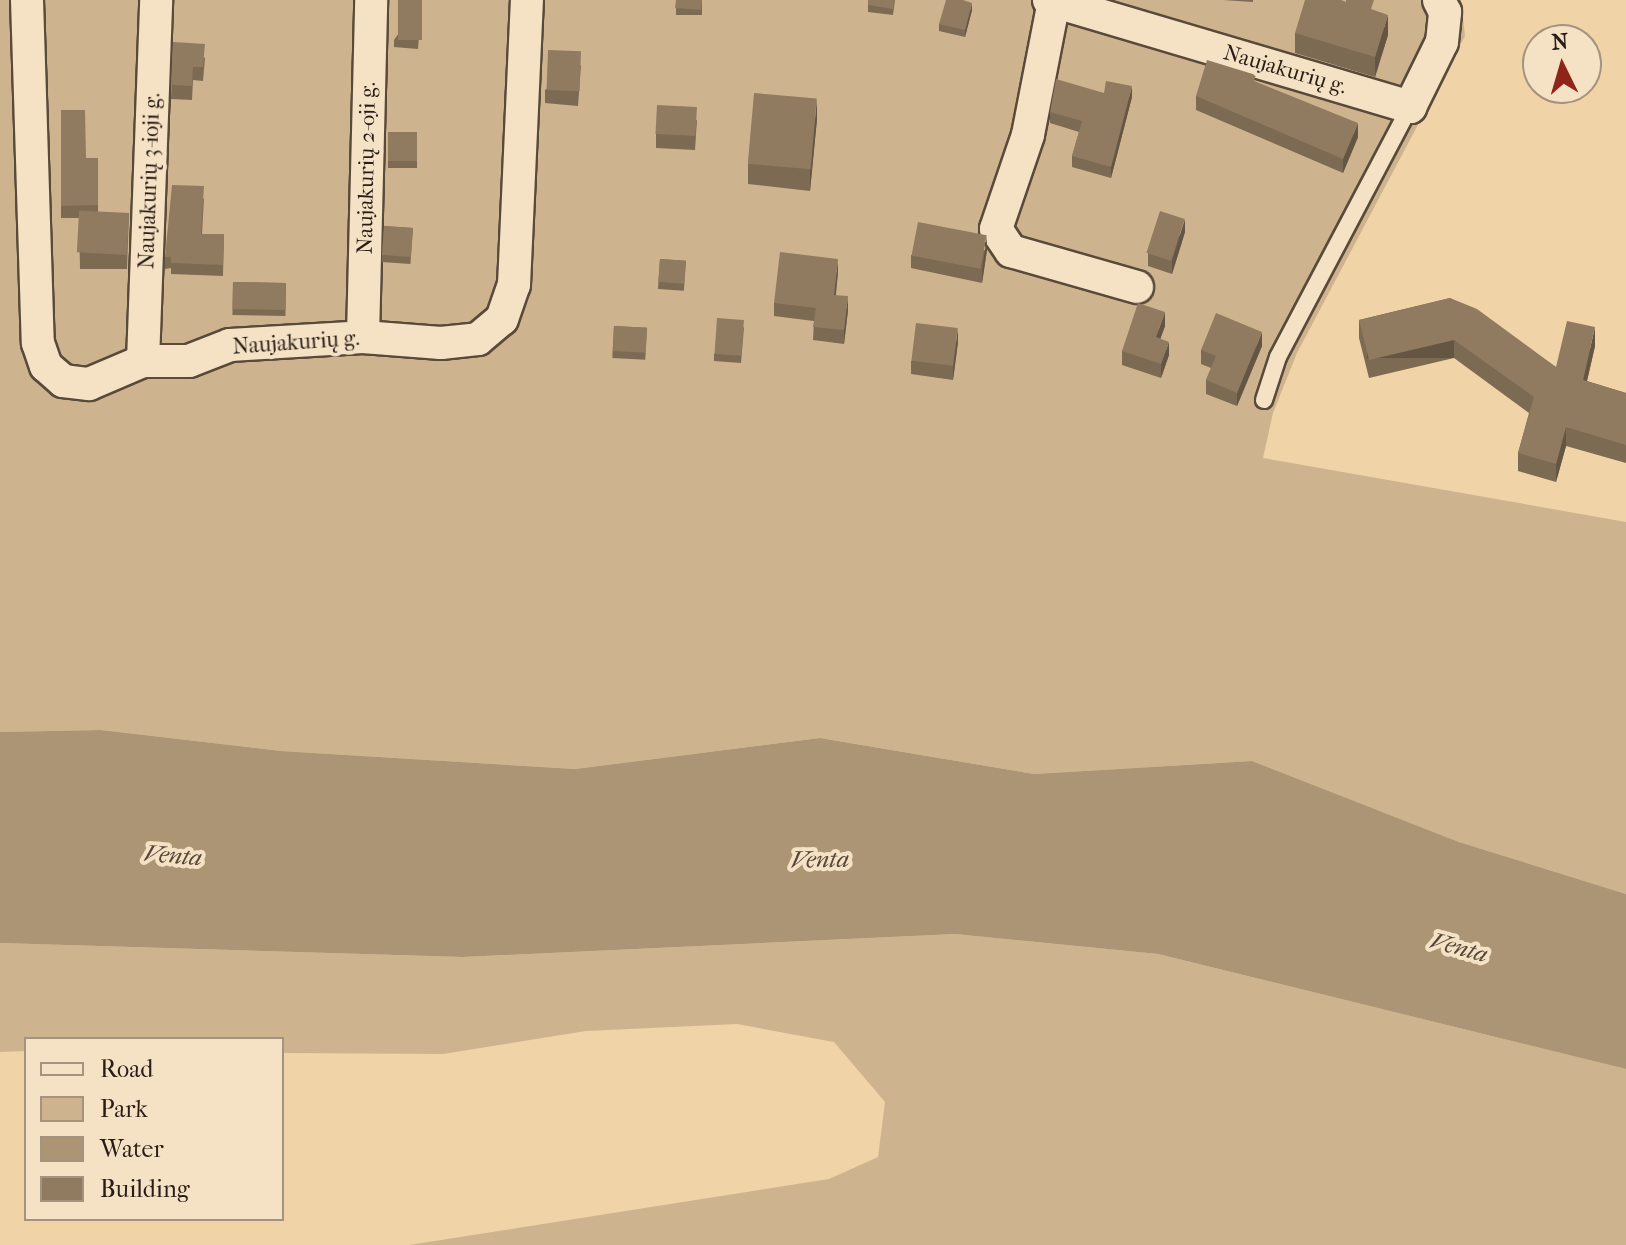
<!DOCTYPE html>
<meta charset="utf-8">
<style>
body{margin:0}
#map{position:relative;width:1626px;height:1245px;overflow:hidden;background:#f0d3a6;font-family:"IM FELL French Canon",serif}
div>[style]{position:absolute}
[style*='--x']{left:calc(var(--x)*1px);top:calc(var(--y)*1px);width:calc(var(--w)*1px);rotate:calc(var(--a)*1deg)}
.green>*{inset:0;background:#ceb48e}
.water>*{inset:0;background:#ac9575}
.roads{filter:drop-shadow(2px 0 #594a3a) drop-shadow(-2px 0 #594a3a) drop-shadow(0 2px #594a3a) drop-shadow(0 -2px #594a3a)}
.service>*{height:16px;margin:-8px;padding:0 8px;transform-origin:8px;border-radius:8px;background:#f5e2c5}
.minor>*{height:32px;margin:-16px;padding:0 16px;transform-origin:16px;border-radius:16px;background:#f5e2c5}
.wall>*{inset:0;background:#7c6a53;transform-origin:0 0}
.shaded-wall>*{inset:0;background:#655644;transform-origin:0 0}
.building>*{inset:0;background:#907b61;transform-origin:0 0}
span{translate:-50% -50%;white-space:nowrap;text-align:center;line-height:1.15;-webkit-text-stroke:8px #f5e2c5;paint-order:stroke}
.street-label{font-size:22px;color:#271c16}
.water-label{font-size:24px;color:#564637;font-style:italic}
.legend{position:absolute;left:24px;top:1037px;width:260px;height:184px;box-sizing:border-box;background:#f5e2c5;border:2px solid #a3937f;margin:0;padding:10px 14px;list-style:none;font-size:24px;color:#271c16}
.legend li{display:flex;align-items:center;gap:16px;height:40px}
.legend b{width:40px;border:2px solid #a3937f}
.north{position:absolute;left:1522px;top:24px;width:80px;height:80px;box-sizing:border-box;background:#f5e2c5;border:2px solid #a3937f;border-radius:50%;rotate:355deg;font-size:22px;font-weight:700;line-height:32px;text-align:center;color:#271c16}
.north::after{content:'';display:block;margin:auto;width:28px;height:36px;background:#8f2418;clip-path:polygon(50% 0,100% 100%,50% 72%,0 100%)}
</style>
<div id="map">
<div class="green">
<div style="clip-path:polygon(0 0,1461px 0,1465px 36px,1297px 353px,1273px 413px,1263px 458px,1626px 522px,1626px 894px,1459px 842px,1252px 761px,1034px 774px,820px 738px,575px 769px,281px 751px,101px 730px,0 732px)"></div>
<div style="clip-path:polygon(955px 934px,1158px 954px,1626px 1069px,1626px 1245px,409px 1245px,829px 1179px,878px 1157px,885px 1102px,834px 1042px,737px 1024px,586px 1031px,443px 1054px,282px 1053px,282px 1039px,26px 1039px,26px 1051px,0 1052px,0 943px,463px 957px)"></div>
</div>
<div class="water">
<div style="clip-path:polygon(101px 730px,281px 751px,575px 769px,820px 738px,1034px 774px,1252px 761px,1459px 842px,1626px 894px,1626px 1069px,1158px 954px,955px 934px,463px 957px,0 943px,0 732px)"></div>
</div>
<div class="roads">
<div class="service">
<div style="--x:1264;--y:400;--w:45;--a:-72"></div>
<div style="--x:1278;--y:357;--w:283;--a:-62.2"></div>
</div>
<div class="minor">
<div style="--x:27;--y:0;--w:343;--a:88.2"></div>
<div style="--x:38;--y:343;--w:24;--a:71"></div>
<div style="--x:46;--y:366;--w:23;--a:41"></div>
<div style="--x:63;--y:381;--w:26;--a:7"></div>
<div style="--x:89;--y:384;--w:59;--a:-23.1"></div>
<div style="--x:143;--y:361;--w:46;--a:0"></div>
<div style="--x:189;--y:361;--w:44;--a:-21.3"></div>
<div style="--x:230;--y:345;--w:133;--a:-3.4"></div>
<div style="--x:363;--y:337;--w:78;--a:4.4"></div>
<div style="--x:441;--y:343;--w:37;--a:-6"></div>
<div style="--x:478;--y:339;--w:31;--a:-40"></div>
<div style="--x:502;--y:319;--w:36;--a:-71"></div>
<div style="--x:514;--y:285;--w:285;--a:-87.4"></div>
<div style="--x:1049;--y:0;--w:377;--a:16.5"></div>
<div style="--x:1410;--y:107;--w:72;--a:-63.8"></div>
<div style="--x:1442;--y:42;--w:30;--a:-84"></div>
<div style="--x:1445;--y:12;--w:13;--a:-117"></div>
<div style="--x:1054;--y:1;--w:136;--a:101"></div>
<div style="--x:1028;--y:135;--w:99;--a:108.8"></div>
<div style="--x:996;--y:229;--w:27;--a:56"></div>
<div style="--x:1011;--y:251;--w:131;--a:15.9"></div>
<div style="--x:363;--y:337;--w:337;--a:-88.6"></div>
<div style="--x:143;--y:361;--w:361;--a:-87.9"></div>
</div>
</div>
<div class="wall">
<div style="clip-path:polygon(422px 0,418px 49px,394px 47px,394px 40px)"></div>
<div style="left:676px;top:0;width:26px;height:15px"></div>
<div style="clip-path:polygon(868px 0,895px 0,893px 15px,868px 12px)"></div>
<div style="clip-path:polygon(1223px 0,1253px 0,1253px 2px)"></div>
<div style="clip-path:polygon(972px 10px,965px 37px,939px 31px,939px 24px)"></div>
<div style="clip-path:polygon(1374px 10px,1388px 35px,1375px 77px,1295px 53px,1295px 33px)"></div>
<div style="clip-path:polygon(173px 42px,205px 58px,203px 81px,193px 80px,192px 100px,171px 99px)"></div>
<div style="clip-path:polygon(581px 65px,578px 106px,545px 103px,545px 90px)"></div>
<div style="clip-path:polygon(1256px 82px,1358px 137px,1343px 173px,1196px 110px,1196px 96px)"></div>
<div style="clip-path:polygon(1104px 93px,1132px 97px,1111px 178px,1072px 167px,1072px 156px,1079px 132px,1050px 123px,1050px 112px)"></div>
<div style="clip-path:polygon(61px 110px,86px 158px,98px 158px,98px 213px,129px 213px,127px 269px,80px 269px,79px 218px,61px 218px)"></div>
<div style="clip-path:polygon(817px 119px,810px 191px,748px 184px,748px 164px)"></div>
<div style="clip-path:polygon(697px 120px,695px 150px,656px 148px,656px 134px)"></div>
<div style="left:388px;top:132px;width:29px;height:36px"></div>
<div style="clip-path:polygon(204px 198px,202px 234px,224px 234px,223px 276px,171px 274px,171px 268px,165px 269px,165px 257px)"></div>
<div style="left:384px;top:226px;width:29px;height:36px;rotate:4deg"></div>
<div style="clip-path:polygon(1185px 232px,1172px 274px,1148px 266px,1148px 253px)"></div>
<div style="clip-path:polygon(987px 250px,982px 283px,911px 268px,911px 255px)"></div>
<div style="left:660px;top:259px;width:26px;height:30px;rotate:4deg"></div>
<div style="clip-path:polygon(838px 272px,836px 295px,848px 310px,844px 344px,813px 340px,814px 321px,774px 316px,774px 303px)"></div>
<div style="left:233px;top:282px;width:53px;height:33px;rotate:1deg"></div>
<div style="clip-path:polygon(1450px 298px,1556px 367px,1595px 346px,1587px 381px,1626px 393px,1626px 463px,1566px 446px,1556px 482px,1518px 471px,1518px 453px,1529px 413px,1454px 358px,1369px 378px,1359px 338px,1359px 320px)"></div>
<div style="left:614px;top:326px;width:33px;height:32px;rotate:3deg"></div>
<div style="clip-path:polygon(1165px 326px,1160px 339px,1169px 355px,1161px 378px,1122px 365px,1122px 351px)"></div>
<div style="clip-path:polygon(744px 327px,741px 363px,714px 361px,714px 354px)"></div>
<div style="clip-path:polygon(958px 342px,953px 380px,911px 374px,911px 361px)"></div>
<div style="clip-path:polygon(1262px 346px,1237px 406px,1206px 394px,1206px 380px,1211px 368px,1201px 364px,1201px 350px)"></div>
</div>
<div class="shaded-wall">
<div style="clip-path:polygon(972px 3px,972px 10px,965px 37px,965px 30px)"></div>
<div style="clip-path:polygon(1388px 15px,1388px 35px,1375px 77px,1375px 57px)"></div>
<div style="clip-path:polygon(1132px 86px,1132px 97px,1111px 178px,1111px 167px)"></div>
<div style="clip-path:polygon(817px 99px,817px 119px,810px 191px,810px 170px)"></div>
<div style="clip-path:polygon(1358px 123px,1358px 137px,1343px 173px,1343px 159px)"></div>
<div style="clip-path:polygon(1185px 219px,1185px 232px,1172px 274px,1172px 260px)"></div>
<div style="clip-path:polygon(987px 236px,987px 250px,982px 283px,982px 269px)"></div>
<div style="clip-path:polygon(838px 259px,838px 272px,834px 308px,834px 295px)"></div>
<div style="clip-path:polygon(848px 296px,848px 310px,844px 344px,844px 330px)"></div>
<div style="clip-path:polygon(1165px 312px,1165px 326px,1156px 351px,1156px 337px)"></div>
<div style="clip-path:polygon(1595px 327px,1595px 346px,1583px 398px,1583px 380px)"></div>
<div style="clip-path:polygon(958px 328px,958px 342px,953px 380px,953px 366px)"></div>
<div style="clip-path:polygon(1262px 332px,1262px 346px,1237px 406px,1237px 393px)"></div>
<div style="left:1454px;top:340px;width:18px;height:87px;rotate:90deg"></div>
<div style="clip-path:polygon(1169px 342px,1169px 355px,1161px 378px,1161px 364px)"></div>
<div style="clip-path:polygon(1566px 427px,1566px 446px,1556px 482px,1556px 464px)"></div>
</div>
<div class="building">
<div style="left:398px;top:0;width:24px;height:40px"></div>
<div style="clip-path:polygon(676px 0,702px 0,701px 10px,675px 8px)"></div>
<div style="clip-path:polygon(868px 0,894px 0,893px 9px,868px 5px)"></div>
<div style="clip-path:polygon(946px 0,963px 0,972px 3px,965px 30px,939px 24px)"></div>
<div style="clip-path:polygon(1305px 0,1341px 0,1346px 2px,1346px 0,1374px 0,1371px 9px,1388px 15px,1375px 57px,1295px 33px)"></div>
<div style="clip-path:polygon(173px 42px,205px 44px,203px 67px,193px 67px,192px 86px,171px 85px)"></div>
<div style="left:548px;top:50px;width:33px;height:40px;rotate:2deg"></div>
<div style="clip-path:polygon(1207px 60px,1256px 75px,1254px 81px,1358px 123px,1343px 159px,1196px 96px)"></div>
<div style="clip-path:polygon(1056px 79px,1104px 93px,1106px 81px,1132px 86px,1111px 167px,1072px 156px,1082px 121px,1050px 112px)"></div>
<div style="left:754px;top:93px;width:63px;height:71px;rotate:5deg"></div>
<div style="left:657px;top:105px;width:40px;height:29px;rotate:3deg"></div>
<div style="clip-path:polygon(61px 110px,85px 110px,86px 158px,98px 158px,98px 205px,61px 206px)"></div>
<div style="left:388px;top:132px;width:29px;height:29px"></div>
<div style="clip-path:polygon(172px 185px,204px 186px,201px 234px,224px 234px,223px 265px,171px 263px,171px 257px,165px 257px)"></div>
<div style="left:1160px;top:211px;width:26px;height:44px;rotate:18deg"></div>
<div style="left:129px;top:213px;width:42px;height:50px;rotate:93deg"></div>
<div style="left:918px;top:222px;width:70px;height:34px;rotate:11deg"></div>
<div style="left:384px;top:226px;width:29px;height:29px;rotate:4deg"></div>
<div style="clip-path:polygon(780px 252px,838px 259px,834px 295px,848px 296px,844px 330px,813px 327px,816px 308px,774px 303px)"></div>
<div style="left:660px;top:259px;width:26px;height:23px;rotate:4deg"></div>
<div style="left:233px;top:282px;width:53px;height:27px;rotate:1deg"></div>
<div style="clip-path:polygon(1450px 298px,1477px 309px,1556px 367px,1567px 321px,1595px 327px,1583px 380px,1626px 393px,1626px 445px,1566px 427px,1556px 464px,1518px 453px,1534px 397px,1454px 340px,1369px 360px,1359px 320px)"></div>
<div style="clip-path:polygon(1138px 303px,1165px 312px,1156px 337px,1169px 342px,1161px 364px,1122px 351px)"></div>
<div style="clip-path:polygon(1216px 313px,1262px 332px,1237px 393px,1206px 380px,1216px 356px,1201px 350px)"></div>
<div style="left:717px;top:318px;width:27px;height:36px;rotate:4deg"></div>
<div style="left:916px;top:323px;width:42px;height:38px;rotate:7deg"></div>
<div style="left:614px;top:326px;width:33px;height:25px;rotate:3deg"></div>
</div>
<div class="street-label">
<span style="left:1285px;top:70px;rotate:16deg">Naujakurių g.</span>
<span style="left:367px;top:168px;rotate:-89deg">Naujakurių 2-oji g.</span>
<span style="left:150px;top:181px;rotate:-88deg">Naujakurių 3-ioji g.</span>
<span style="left:296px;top:343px;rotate:-4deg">Naujakurių g.</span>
</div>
<div class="water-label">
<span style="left:173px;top:856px;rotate:5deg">Venta</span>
<span style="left:820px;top:860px;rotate:-1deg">Venta</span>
<span style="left:1459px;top:948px;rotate:15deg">Venta</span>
</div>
<ul class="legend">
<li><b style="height:10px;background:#f5e2c5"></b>Road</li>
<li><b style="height:22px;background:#ceb48e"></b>Park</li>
<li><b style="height:22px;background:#ac9575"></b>Water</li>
<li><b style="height:22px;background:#907b61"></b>Building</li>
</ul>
<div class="north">N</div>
</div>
